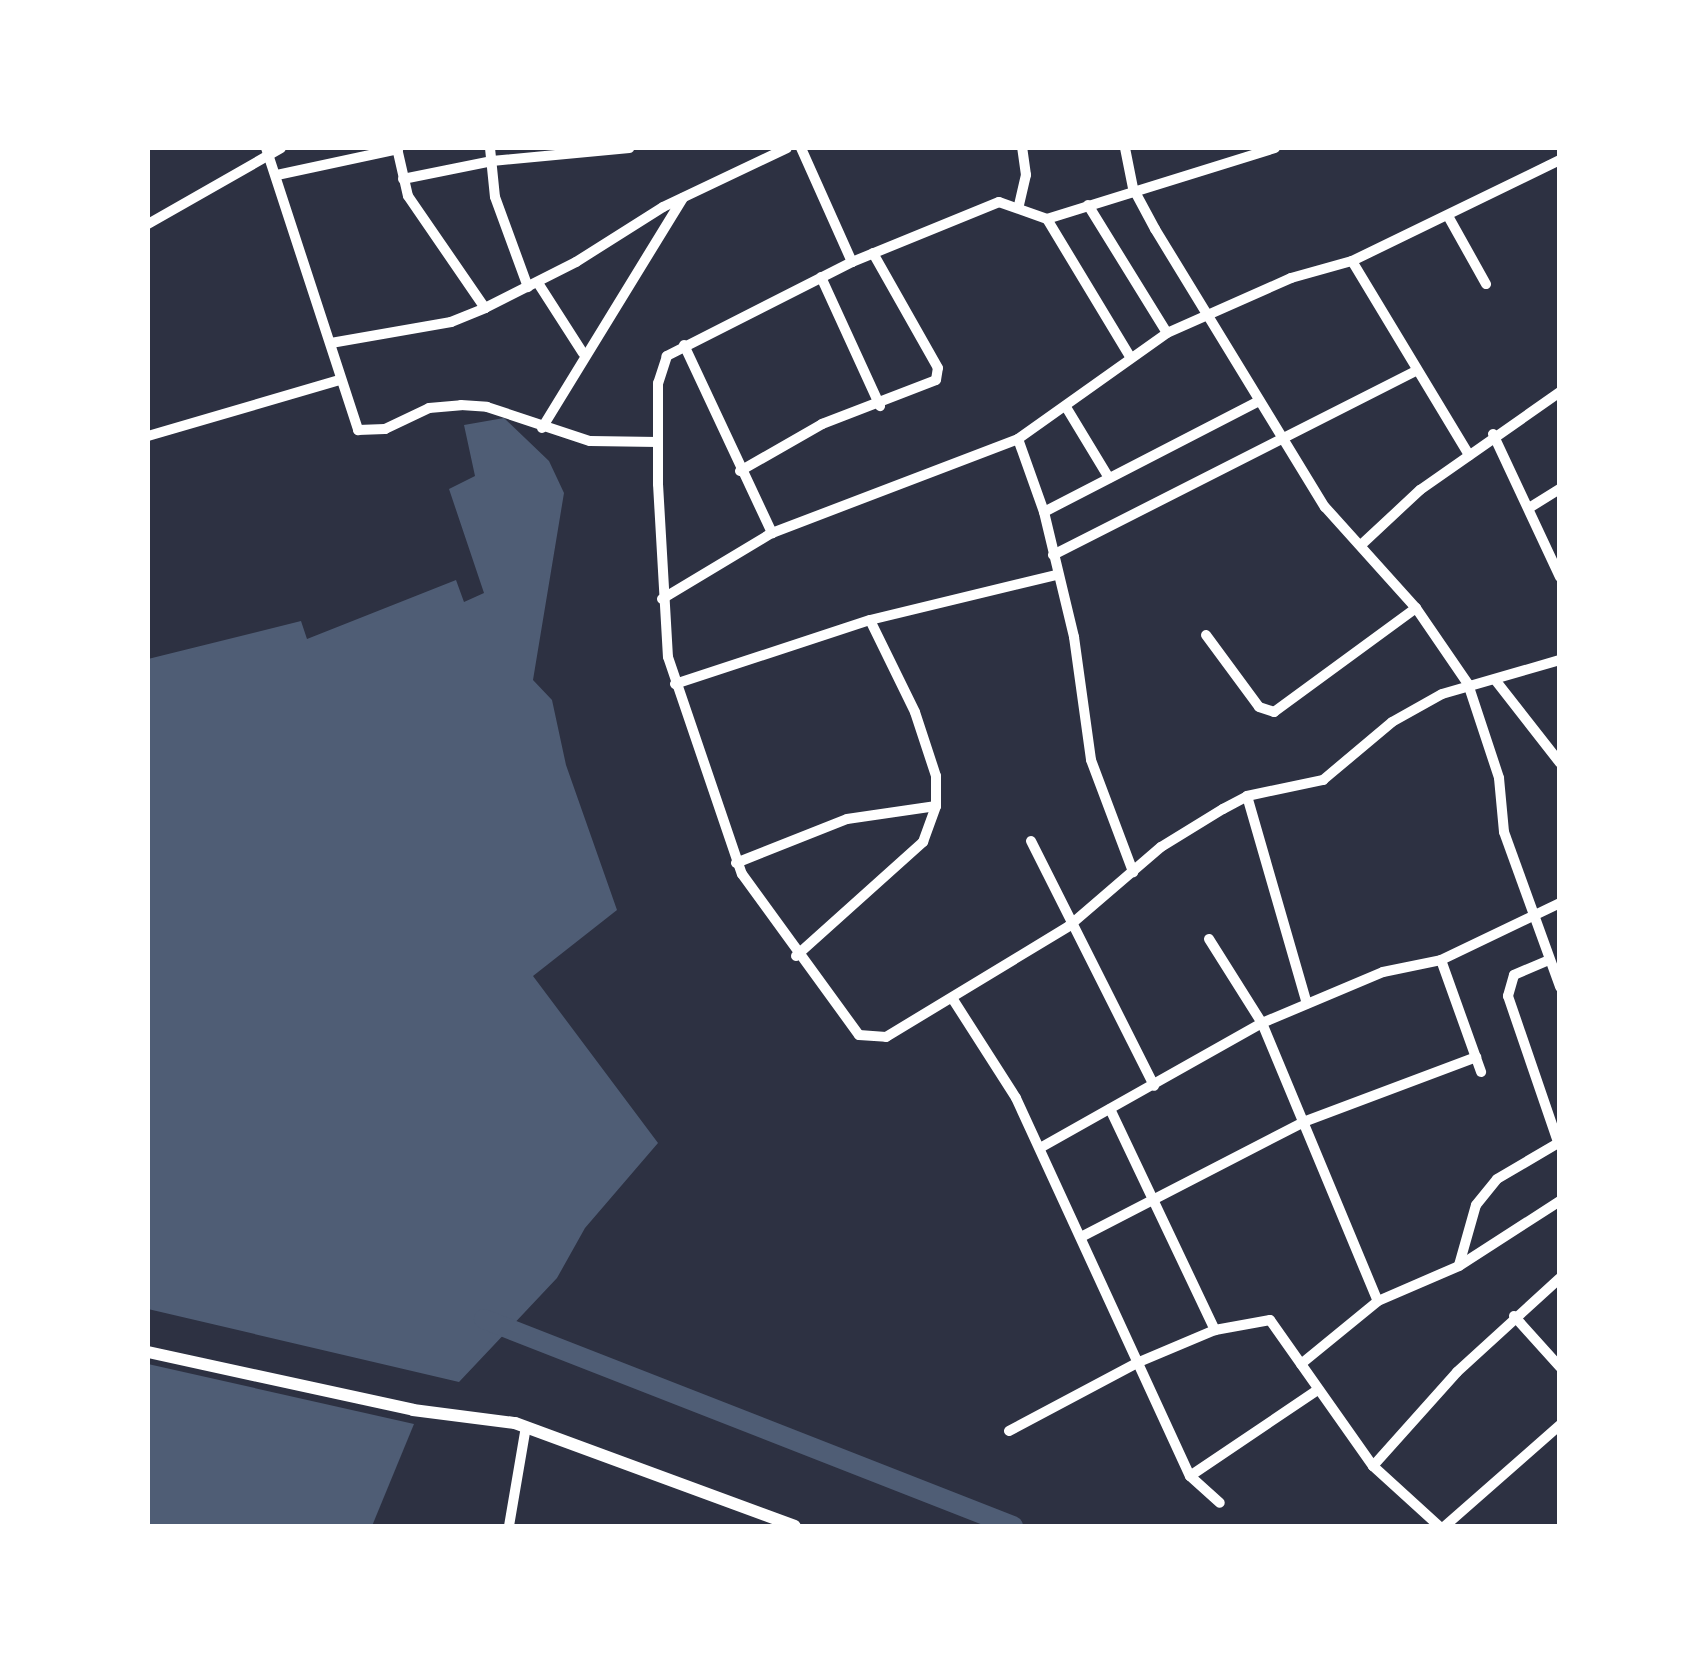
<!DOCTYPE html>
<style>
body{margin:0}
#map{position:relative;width:1707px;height:1674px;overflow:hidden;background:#2d3142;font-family:Raleway,sans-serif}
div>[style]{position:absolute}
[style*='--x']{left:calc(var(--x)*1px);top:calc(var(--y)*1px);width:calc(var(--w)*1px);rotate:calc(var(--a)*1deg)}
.water>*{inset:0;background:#4f5d75}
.canal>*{height:20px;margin:-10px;padding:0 10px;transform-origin:10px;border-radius:10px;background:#4f5d75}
.minor>*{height:10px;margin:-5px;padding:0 5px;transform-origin:5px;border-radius:5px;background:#fff}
.tertiary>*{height:12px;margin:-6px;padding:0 6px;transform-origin:6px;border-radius:6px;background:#fff}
span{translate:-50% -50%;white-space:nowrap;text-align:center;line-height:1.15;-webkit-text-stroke:10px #fff;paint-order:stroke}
.frame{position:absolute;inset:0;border:150px solid #fff;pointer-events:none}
</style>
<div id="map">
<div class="water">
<div style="clip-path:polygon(504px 418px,549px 461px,564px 493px,533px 680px,552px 700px,566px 765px,617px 910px,533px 976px,658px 1143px,585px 1228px,557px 1278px,459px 1382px,148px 1309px,148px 659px,301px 621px,307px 639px,456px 580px,464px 602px,484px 593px,449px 489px,475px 476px,464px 425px)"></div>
<div style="clip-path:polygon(148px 1364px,414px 1424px,372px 1526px,148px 1526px)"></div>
</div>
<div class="canal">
<div style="--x:484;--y:1319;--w:568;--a:21.37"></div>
</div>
<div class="minor">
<div style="--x:266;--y:148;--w:297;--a:71.9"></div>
<div style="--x:358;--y:430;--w:27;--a:-2"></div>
<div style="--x:385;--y:429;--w:49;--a:-25.5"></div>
<div style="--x:429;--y:408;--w:32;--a:-5"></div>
<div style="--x:461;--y:405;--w:26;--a:4"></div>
<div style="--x:487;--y:407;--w:108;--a:18.3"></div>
<div style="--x:590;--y:441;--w:68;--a:0.8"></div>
<div style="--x:397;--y:148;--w:49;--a:77.1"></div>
<div style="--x:408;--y:196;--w:136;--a:55.5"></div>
<div style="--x:490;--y:148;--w:49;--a:84.2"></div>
<div style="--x:495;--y:197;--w:96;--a:69.9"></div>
<div style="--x:801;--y:148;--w:125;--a:65.9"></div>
<div style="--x:1125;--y:148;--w:41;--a:78.7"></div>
<div style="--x:1133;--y:188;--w:47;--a:61.8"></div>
<div style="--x:1155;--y:229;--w:326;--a:58.6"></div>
<div style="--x:1325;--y:507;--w:136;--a:48"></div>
<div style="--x:1416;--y:608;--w:92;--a:55.6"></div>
<div style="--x:1468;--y:684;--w:99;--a:71.7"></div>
<div style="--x:1499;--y:778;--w:54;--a:84.7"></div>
<div style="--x:1504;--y:832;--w:165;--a:70.1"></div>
<div style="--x:1275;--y:148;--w:239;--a:162.7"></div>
<div style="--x:1047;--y:219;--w:51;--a:-160.5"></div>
<div style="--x:999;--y:202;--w:159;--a:157.8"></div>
<div style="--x:852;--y:262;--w:208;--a:153.1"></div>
<div style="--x:667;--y:356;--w:28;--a:108"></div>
<div style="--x:658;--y:383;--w:101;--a:90"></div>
<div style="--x:658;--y:484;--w:173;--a:86.7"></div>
<div style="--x:668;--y:657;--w:229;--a:71.2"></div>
<div style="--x:742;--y:874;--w:199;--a:54"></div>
<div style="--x:859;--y:1035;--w:27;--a:4"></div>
<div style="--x:886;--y:1037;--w:214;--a:-31.2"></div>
<div style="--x:1069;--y:926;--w:121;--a:-40.7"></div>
<div style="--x:1161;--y:847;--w:73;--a:-31.5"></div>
<div style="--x:1223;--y:809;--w:27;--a:-28"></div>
<div style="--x:1247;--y:796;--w:78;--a:-11.9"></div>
<div style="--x:1323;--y:780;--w:90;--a:-40"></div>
<div style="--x:1392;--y:722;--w:57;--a:-29.2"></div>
<div style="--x:1442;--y:694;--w:123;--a:-16.1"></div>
<div style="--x:277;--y:175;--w:124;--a:-12.1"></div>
<div style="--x:403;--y:179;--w:91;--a:-11.4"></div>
<div style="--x:492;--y:161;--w:138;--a:-5.4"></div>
<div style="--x:1019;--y:205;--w:31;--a:-77"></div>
<div style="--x:1026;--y:175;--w:27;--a:-98"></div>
<div style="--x:1088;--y:205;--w:150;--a:58.3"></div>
<div style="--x:1448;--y:216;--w:78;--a:60.8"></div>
<div style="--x:1047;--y:219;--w:159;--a:58.9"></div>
<div style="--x:148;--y:224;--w:153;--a:-29.7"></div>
<div style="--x:1352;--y:261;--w:227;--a:58.9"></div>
<div style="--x:821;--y:277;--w:142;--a:65.4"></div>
<div style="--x:538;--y:283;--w:83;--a:57.3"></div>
<div style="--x:331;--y:343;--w:122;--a:-9.9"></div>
<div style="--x:451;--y:322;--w:37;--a:-22"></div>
<div style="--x:485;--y:308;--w:102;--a:-26.8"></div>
<div style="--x:576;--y:262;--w:103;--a:-32.3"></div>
<div style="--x:663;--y:207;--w:137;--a:-25.4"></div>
<div style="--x:684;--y:345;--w:208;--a:64.9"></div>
<div style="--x:1066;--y:407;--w:83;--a:58.8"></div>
<div style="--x:542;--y:428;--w:270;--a:-58.5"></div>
<div style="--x:1493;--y:434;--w:158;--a:64.9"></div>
<div style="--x:148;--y:436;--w:199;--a:-16.3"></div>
<div style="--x:1018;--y:439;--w:77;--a:70.4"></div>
<div style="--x:1044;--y:512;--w:129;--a:76.5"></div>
<div style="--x:1074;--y:637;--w:124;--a:82.1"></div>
<div style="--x:1091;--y:760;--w:120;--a:69.4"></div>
<div style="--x:740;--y:471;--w:95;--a:-29.8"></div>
<div style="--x:822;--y:424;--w:122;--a:-21.1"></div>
<div style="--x:936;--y:380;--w:12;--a:-81"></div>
<div style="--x:938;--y:368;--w:132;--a:-119.5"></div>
<div style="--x:1529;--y:508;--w:36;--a:-32"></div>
<div style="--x:1044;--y:512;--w:242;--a:-27.3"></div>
<div style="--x:1361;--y:545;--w:81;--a:-43"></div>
<div style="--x:1420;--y:490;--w:171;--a:-35"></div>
<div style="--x:1053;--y:555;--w:407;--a:-26.9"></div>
<div style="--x:662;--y:599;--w:128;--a:-31"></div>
<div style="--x:772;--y:533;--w:263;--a:-20.9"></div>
<div style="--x:1018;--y:439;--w:183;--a:-35.4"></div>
<div style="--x:1167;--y:333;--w:136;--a:-23.9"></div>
<div style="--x:1291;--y:278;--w:63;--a:-15.6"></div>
<div style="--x:1352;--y:261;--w:231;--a:-25.9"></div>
<div style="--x:1206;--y:635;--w:89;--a:53.6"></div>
<div style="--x:1259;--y:707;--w:16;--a:18"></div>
<div style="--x:1274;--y:712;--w:176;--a:-36.2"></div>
<div style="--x:1496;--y:681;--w:104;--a:52"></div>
<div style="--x:675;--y:684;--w:205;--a:-18.2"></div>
<div style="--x:870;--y:620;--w:191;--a:-13.6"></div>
<div style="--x:1247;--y:796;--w:216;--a:73.9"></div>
<div style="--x:1031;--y:841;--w:274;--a:63.3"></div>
<div style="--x:736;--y:863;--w:119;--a:-21.6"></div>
<div style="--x:847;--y:819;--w:90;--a:-8.3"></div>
<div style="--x:1209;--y:939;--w:99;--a:57.8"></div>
<div style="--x:1262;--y:1023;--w:301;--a:67.4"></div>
<div style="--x:796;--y:956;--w:171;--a:-41.9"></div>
<div style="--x:923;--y:842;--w:38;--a:-70"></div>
<div style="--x:936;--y:806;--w:30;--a:-90"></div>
<div style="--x:936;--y:776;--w:67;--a:-108.2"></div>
<div style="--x:915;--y:712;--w:102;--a:-116.1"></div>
<div style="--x:1441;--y:960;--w:119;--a:70.3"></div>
<div style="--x:1549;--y:960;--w:38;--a:157"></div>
<div style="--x:1514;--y:975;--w:22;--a:106"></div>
<div style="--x:1508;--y:996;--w:154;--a:71.1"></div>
<div style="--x:954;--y:1001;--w:115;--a:57.4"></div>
<div style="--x:1016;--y:1098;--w:416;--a:65.3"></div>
<div style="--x:1190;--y:1476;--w:40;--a:42"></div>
<div style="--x:1110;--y:1109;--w:245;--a:64.6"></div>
<div style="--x:1040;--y:1148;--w:255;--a:-29.4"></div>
<div style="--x:1262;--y:1023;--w:131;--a:-22.9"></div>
<div style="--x:1383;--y:972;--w:59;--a:-11.7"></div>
<div style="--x:1441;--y:960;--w:132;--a:-25.6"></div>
<div style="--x:1081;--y:1237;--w:253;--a:-27.3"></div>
<div style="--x:1306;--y:1121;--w:182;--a:-20.6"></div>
<div style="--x:1459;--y:1265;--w:62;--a:-74.2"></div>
<div style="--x:1476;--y:1205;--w:33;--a:-51"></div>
<div style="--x:1497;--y:1179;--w:73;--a:-30.4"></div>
<div style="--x:1514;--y:1316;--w:69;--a:48"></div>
<div style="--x:1301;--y:1364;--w:99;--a:-39.3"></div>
<div style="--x:1378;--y:1301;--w:88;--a:-23.4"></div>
<div style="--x:1459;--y:1266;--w:120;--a:-32.8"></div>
<div style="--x:1009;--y:1431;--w:147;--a:-28"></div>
<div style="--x:1139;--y:1362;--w:82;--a:-22.8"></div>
<div style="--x:1215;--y:1330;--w:56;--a:-10.3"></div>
<div style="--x:1270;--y:1320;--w:179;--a:54.8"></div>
<div style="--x:1373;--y:1466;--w:89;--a:42.3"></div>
<div style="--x:1373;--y:1466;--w:126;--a:-48.2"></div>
<div style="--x:1457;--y:1372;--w:139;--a:-42.4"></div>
<div style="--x:1190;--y:1476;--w:152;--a:-34"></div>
<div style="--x:509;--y:1526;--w:100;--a:-80.3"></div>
<div style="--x:1445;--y:1526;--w:153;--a:-41.3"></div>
</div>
<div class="tertiary">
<div style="--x:148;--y:1352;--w:271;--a:12.3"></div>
<div style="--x:413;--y:1410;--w:103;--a:7.3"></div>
<div style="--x:515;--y:1423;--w:298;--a:20.2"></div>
</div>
<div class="frame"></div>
</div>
